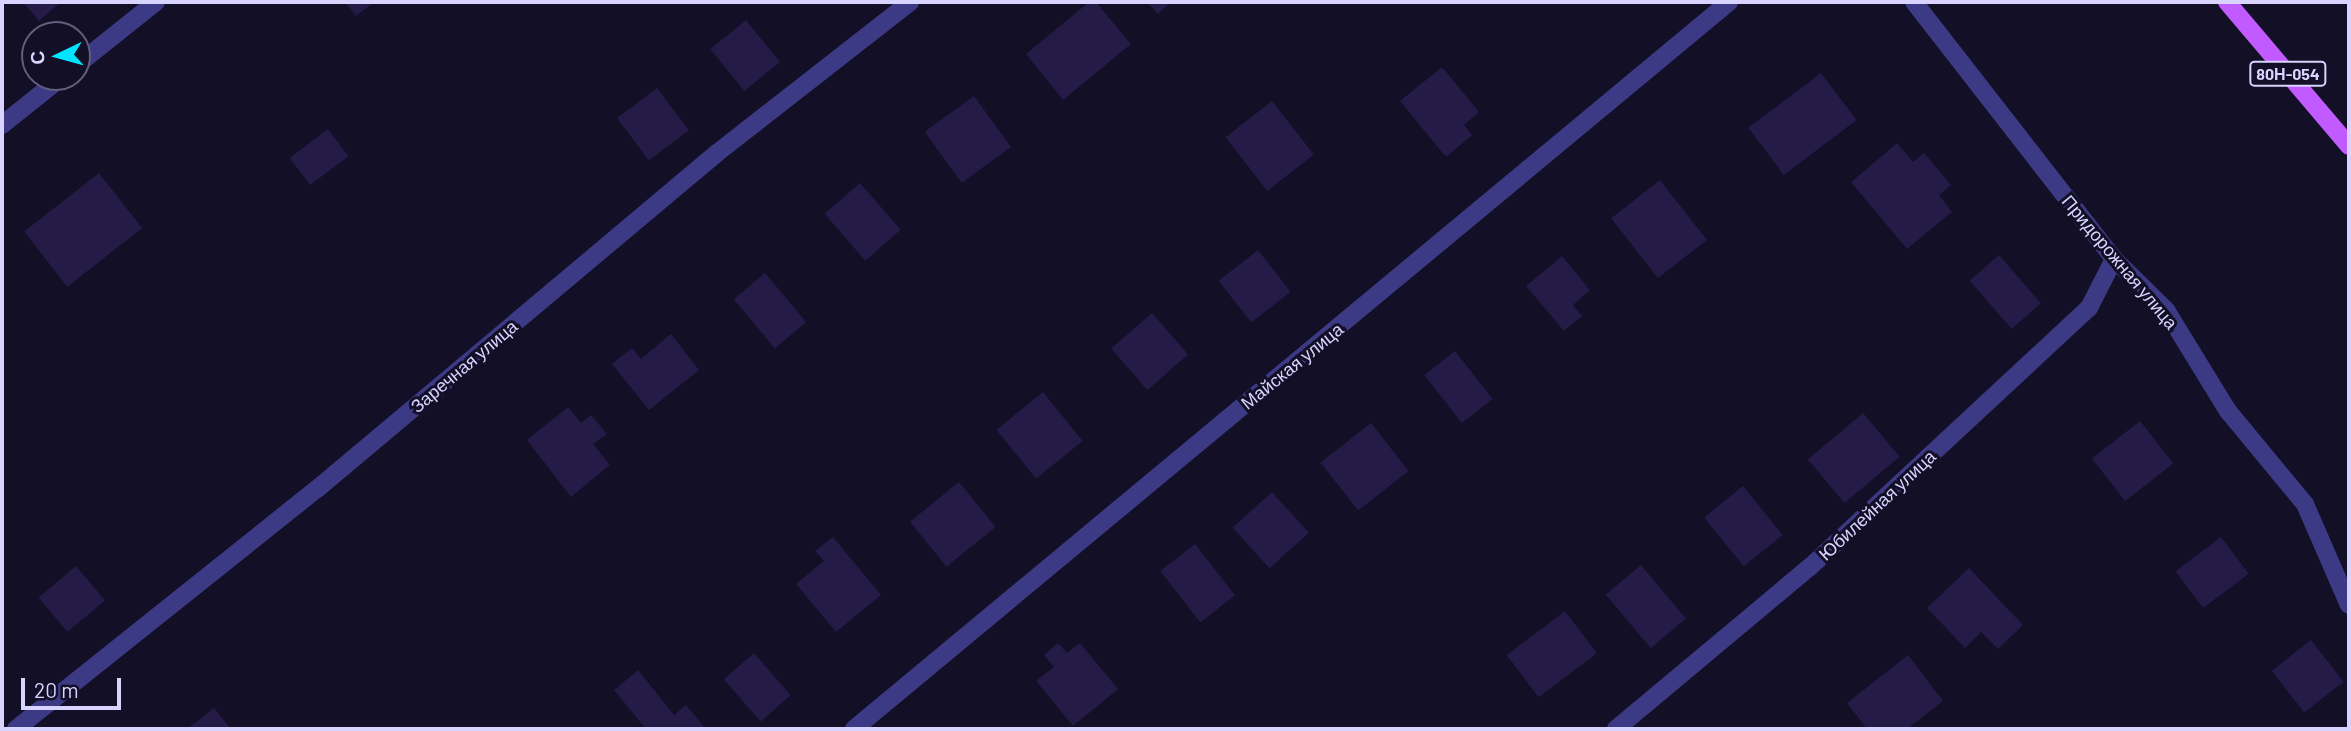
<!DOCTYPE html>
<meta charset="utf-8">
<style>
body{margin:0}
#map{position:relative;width:2351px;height:731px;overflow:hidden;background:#130f26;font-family:Barlow,sans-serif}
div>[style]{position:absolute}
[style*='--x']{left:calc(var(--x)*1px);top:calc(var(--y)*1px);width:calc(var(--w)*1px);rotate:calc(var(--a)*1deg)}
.building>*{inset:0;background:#241b47;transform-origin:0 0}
.street>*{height:18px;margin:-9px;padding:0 9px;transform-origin:9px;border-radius:9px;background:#3d3a85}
.primary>*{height:18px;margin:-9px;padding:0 9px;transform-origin:9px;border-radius:9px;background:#c25bff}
span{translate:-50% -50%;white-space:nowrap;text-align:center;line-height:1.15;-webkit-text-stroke:6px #130f26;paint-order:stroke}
.shield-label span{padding:2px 5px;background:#130f26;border:2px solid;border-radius:5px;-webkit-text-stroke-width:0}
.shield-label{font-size:16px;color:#d9d4ff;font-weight:700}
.street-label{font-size:18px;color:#d9d4ff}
.frame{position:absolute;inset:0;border:4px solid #d9d4ff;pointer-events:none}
.north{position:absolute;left:21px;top:21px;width:70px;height:70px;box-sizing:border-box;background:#130f26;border:2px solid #625e7d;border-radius:50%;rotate:265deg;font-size:19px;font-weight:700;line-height:28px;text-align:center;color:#d9d4ff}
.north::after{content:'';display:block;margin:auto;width:24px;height:32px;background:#00e5ff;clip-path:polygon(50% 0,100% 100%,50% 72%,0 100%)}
.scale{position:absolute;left:21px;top:678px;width:100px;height:32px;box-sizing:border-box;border:4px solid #d9d4ff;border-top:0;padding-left:9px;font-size:21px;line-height:24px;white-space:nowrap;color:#d9d4ff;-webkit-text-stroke:5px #130f26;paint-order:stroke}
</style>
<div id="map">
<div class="building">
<div style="clip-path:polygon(23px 2px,61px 2px,39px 21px)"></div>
<div style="clip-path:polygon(345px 2px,374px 2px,356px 16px)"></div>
<div style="clip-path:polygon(1089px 2px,1096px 2px,1131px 44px,1063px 100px,1026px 54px)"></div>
<div style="clip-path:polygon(1147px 2px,1171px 2px,1158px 14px)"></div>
<div style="left:746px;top:20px;width:54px;height:46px;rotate:51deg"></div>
<div style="clip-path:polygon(1442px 67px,1479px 112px,1464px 125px,1472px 135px,1446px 157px,1400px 101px)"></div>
<div style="left:1821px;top:73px;width:59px;height:91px;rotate:53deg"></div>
<div style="left:657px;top:88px;width:53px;height:50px;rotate:53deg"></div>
<div style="left:974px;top:96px;width:63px;height:61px;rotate:54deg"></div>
<div style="left:1272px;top:101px;width:68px;height:59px;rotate:52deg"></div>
<div style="left:328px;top:129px;width:34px;height:48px;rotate:53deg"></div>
<div style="clip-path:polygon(1897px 143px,1913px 162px,1924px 153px,1951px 185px,1939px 195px,1952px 212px,1907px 249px,1851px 182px)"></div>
<div style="left:99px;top:173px;width:70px;height:95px;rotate:52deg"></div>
<div style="left:1660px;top:180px;width:76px;height:62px;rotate:52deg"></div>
<div style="left:860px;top:183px;width:62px;height:47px;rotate:49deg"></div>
<div style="left:1258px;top:250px;width:53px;height:50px;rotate:52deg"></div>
<div style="left:1999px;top:255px;width:64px;height:39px;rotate:49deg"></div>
<div style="clip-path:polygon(1562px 256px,1590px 290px,1573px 305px,1582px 316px,1564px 331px,1526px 286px)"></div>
<div style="left:765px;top:273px;width:64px;height:41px;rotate:50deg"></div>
<div style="left:1152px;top:313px;width:55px;height:54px;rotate:49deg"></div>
<div style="clip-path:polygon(671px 334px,699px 370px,649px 410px,612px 364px,632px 348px,641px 359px)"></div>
<div style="left:1455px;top:351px;width:61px;height:39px;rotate:52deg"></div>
<div style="left:1043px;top:392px;width:63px;height:60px;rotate:51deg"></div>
<div style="clip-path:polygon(568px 407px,581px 423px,591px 415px,607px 434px,593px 444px,610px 465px,571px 497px,527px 440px)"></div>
<div style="left:1863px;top:413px;width:57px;height:72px;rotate:50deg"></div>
<div style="left:2140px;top:421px;width:54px;height:61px;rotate:52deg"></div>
<div style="left:1371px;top:423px;width:61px;height:64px;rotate:52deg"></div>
<div style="left:959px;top:482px;width:58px;height:63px;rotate:51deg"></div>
<div style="left:1743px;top:486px;width:63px;height:50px;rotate:51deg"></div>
<div style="left:1272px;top:492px;width:55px;height:53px;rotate:48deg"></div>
<div style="clip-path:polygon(833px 537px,881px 595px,836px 632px,796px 584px,824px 561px,815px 551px)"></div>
<div style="left:2221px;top:537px;width:46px;height:57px;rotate:53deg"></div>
<div style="left:1195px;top:544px;width:65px;height:44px;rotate:52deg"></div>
<div style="left:1641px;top:565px;width:70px;height:46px;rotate:50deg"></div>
<div style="left:76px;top:566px;width:45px;height:49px;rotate:50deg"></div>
<div style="clip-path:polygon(1969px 568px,2023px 625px,1998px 649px,1981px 632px,1965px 648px,1927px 608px)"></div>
<div style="left:1565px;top:611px;width:53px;height:73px;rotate:53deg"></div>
<div style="left:2311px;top:640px;width:53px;height:50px;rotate:52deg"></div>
<div style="clip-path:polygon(1058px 643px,1067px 653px,1080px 643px,1118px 689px,1073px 726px,1036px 681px,1054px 667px,1044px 655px)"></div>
<div style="left:754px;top:653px;width:56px;height:40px;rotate:49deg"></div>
<div style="clip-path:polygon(1908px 655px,1943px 701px,1907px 729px,1867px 729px,1847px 703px)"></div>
<div style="clip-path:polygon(638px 670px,674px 715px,686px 705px,706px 729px,646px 729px,614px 690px)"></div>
<div style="clip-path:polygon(214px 708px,231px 729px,187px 729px)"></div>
</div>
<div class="street">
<div style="--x:1914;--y:2;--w:326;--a:52.1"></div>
<div style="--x:2114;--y:259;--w:73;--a:44.4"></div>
<div style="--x:2166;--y:310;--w:119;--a:58.5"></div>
<div style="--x:2228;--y:411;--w:121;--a:50.4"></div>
<div style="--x:2305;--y:504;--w:110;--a:66.5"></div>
<div style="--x:77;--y:65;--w:101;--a:-38.6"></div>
<div style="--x:2;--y:125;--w:77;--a:-38.7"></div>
<div style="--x:16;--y:729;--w:385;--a:-38.6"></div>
<div style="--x:317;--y:489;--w:522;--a:-40.03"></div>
<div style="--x:717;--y:153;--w:245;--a:-38"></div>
<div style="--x:854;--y:729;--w:1138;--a:-39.72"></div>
<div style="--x:1616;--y:729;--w:253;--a:-39.9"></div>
<div style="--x:1810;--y:567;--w:381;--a:-42.9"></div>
<div style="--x:2089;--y:308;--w:55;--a:-63"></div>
</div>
<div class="primary">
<div style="--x:2227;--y:2;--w:189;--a:49.7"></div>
</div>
<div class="shield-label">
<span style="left:2288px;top:74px">80Н-054</span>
</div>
<div class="street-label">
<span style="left:2120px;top:262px;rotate:50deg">Придорожная улица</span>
<span style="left:464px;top:366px;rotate:-40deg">Заречная улица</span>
<span style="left:1292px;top:366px;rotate:-39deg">Майская улица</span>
<span style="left:1877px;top:505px;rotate:-43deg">Юбилейная улица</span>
</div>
<div class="frame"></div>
<div class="north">С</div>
<div class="scale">20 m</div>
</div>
